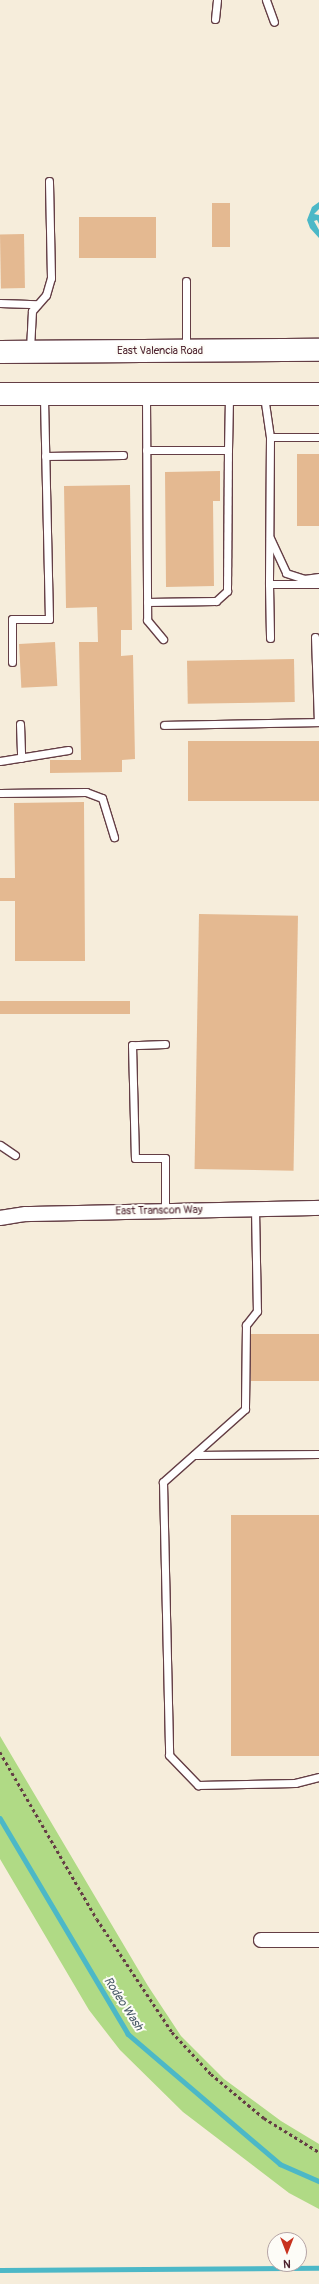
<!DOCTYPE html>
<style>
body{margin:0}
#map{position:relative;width:319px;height:2284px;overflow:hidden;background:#f6eddb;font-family:Pangolin,sans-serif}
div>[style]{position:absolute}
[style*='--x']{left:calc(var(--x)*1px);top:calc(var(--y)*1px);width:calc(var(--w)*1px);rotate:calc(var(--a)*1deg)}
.green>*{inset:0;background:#b0da85}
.water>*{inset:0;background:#4cb8c7}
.stream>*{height:4.5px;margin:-2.25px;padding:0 2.25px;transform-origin:2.25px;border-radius:2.25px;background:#4cb8c7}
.building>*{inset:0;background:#e4b991;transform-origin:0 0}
.path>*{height:2.5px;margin-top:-1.25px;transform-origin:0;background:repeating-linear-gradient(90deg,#643e45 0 3px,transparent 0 6px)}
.roads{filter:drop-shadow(1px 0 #643e45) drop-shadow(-1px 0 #643e45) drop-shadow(0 1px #643e45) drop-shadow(0 -1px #643e45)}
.lane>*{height:7px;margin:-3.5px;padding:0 3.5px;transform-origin:3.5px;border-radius:3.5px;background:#fff}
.street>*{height:14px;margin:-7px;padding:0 7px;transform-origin:7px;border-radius:7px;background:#fff}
.primary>*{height:22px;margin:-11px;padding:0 11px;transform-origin:11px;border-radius:11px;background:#fff}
span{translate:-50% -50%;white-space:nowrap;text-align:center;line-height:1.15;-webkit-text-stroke:4px #fdfcf7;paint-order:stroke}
.street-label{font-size:11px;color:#4a1f2b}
.water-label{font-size:12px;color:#4b5c69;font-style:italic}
.north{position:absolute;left:267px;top:2232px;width:40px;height:40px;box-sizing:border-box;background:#fdfcf7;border:1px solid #b5a4a5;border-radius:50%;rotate:180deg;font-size:11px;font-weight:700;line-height:16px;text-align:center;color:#4a1f2b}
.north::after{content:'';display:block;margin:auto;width:14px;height:18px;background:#c8321e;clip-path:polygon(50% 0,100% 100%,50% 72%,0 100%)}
</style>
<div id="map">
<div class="green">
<div style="clip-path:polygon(0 1736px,148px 1986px,181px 2036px,224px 2079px,281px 2121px,319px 2144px,319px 2209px,289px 2193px,183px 2112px,120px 2050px,89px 2010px,0 1859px)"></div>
</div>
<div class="water">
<div style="clip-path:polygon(319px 202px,319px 209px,314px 214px,319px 215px,319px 224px,317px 220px,314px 221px,319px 230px,319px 238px,310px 228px,307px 220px,312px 207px)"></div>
</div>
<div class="stream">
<div style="--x:0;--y:1818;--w:251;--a:59.3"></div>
<div style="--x:128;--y:2034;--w:200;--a:40.5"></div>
<div style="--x:280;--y:2164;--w:43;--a:23.6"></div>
<div style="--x:0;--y:2270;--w:319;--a:-0.4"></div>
</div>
<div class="building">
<div style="left:212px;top:203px;width:18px;height:44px"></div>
<div style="left:156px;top:217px;width:41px;height:77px;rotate:90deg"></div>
<div style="left:24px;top:234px;width:54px;height:24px;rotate:89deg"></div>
<div style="left:297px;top:454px;width:22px;height:72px"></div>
<div style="clip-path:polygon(220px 471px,220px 501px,213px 501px,214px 586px,166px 587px,165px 472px)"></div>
<div style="clip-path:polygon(130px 485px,132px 630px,121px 630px,121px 656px,133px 655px,135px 759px,122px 760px,122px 772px,50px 773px,50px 760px,81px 760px,79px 642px,98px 642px,97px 607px,66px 608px,64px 486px)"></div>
<div style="left:55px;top:642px;width:44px;height:36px;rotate:87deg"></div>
<div style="left:294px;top:659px;width:43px;height:107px;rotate:89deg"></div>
<div style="left:319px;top:741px;width:60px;height:131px;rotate:90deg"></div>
<div style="clip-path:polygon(84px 802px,85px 961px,15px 961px,15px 901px,0 901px,0 878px,15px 878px,14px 803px)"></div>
<div style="left:199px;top:914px;width:99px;height:255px;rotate:1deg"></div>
<div style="left:130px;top:1001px;width:13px;height:130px;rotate:90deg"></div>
<div style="left:319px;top:1334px;width:47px;height:68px;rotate:90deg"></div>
<div style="left:319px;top:1515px;width:241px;height:88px;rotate:90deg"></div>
</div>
<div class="path">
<div style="--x:0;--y:1752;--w:193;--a:59.9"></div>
<div style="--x:97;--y:1919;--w:136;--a:56.4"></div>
<div style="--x:172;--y:2032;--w:57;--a:47.1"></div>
<div style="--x:211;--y:2074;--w:69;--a:39.7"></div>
<div style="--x:264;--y:2118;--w:65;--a:31.7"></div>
</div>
<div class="roads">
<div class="lane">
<div style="--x:266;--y:0;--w:23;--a:70"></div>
<div style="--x:215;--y:19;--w:19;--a:-84"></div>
<div style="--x:186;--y:281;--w:67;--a:90"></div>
<div style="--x:0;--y:303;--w:37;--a:2"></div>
<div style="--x:30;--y:349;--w:38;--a:-87"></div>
<div style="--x:32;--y:311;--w:21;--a:-49"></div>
<div style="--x:46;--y:295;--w:18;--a:-74"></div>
<div style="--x:51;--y:278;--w:97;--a:-91.2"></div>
<div style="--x:264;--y:396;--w:41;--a:81.7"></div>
<div style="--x:270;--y:437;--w:147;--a:90.4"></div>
<div style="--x:269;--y:584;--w:50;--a:0"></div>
<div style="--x:146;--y:397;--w:223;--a:89.7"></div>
<div style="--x:147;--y:620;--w:25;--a:50"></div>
<div style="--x:270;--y:437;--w:49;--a:0"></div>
<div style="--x:146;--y:450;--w:82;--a:0"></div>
<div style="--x:228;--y:450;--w:54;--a:-88.9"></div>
<div style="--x:45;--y:456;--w:78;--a:-0.7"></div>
<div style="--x:270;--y:538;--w:38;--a:65"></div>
<div style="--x:286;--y:573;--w:19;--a:18"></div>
<div style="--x:304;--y:579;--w:15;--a:-8"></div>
<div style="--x:269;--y:584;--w:54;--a:88.9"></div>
<div style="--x:147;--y:602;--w:69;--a:-0.8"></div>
<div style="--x:216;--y:601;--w:15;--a:-42"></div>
<div style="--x:227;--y:591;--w:141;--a:-89.6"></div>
<div style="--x:315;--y:637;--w:85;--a:88"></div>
<div style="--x:12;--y:662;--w:43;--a:-90"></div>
<div style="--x:12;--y:619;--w:37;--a:0"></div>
<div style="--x:49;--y:619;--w:223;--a:-91.3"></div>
<div style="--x:20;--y:724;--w:34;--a:88"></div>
<div style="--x:164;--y:725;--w:155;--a:-1.1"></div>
<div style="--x:0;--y:761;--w:69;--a:-9.2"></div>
<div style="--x:0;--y:793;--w:86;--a:-0.7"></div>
<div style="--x:86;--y:792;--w:17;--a:21"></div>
<div style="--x:102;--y:798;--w:41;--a:72.9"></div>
<div style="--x:165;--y:1044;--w:33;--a:178"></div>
<div style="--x:132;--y:1045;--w:113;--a:88.5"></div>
<div style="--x:135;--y:1158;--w:30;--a:0"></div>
<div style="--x:165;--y:1158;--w:53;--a:90"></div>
<div style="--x:0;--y:1145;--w:18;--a:34"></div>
<div style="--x:255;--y:1209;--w:102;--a:88.9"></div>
<div style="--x:257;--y:1311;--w:18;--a:128"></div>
<div style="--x:246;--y:1325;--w:84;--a:90.7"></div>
<div style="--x:245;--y:1409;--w:110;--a:138.3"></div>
<div style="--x:163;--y:1482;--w:273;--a:88.7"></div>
<div style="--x:169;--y:1755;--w:42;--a:46"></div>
<div style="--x:198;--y:1785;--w:97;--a:-1.2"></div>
<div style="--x:295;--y:1783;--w:25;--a:-14"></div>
<div style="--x:194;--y:1455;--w:125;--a:-0.5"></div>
</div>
<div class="street">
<div style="--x:0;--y:1218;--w:26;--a:-9"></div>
<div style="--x:26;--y:1214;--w:293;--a:-1.2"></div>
<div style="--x:261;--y:1940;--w:58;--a:0"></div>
</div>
<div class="primary">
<div style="--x:0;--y:352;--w:319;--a:-0.4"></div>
<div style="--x:0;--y:394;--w:319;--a:0"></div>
</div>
</div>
<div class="street-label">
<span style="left:160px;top:351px">East Valencia Road</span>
<span style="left:159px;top:1211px;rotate:-1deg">East Transcon Way</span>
</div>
<div class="water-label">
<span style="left:123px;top:2004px;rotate:57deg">Rodeo Wash</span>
</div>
<div class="north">N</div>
</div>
